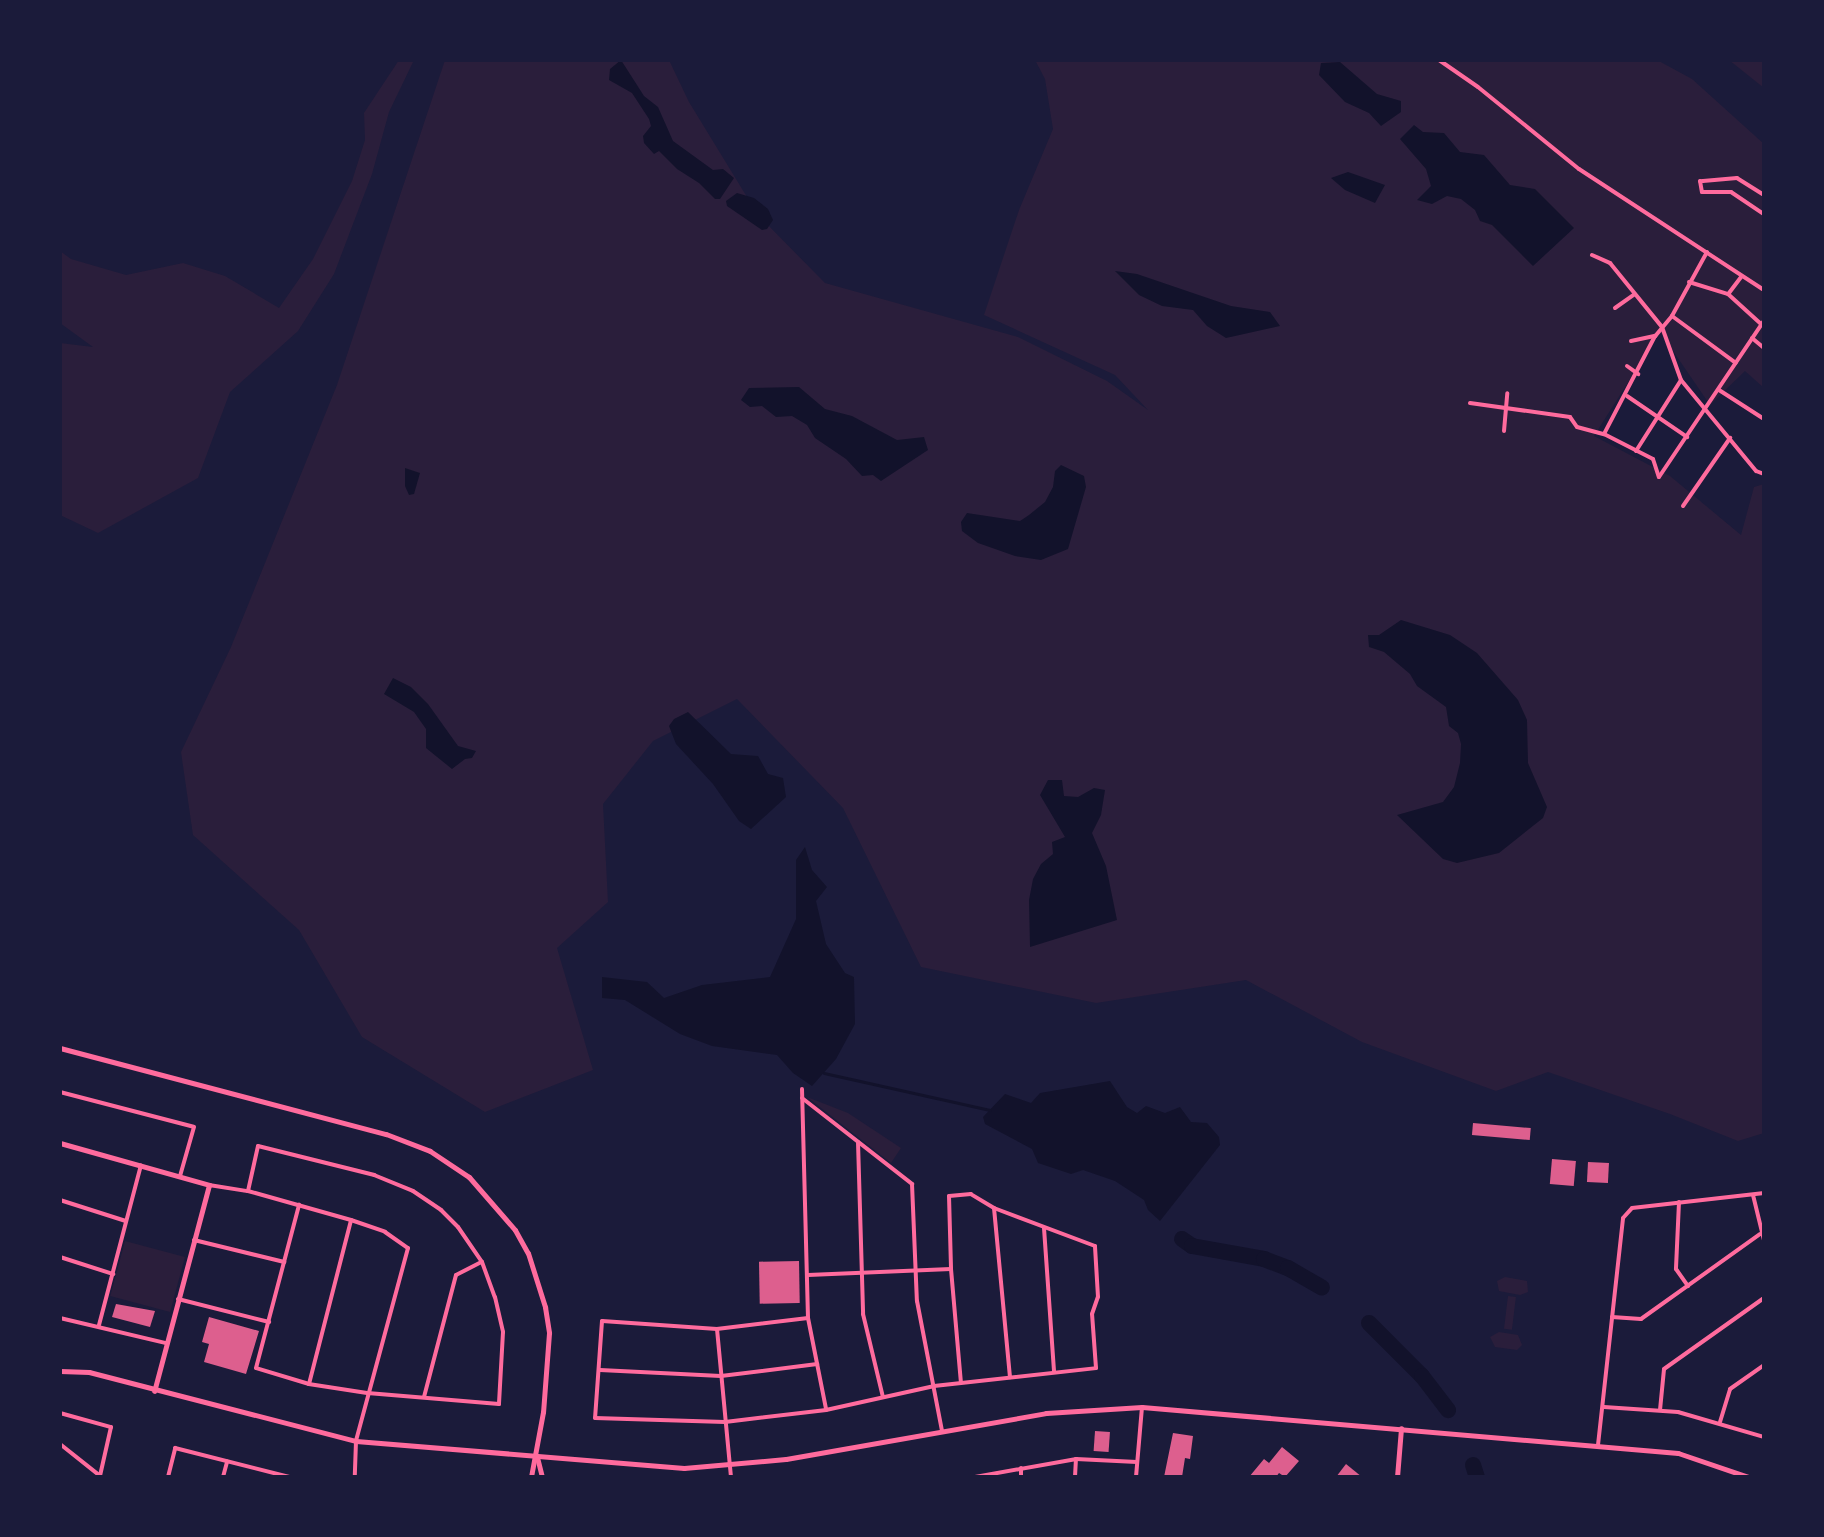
<!DOCTYPE html>
<style>
body{margin:0}
#map{position:relative;width:1824px;height:1537px;overflow:hidden;background:#1b1b3a;font-family:Helvetica,sans-serif}
div>[style]{position:absolute}
[style*='--x']{left:calc(var(--x)*1px);top:calc(var(--y)*1px);width:calc(var(--w)*1px);rotate:calc(var(--a)*1deg)}
.green>*{inset:0;background:#2a1e3b;transform-origin:0 0}
.water>*{inset:0;background:#12122b}
.stream>*{height:3px;margin:-1.5px;padding:0 1.5px;transform-origin:1.5px;border-radius:1.5px;background:#12122b}
.river>*{height:16px;margin:-8px;padding:0 8px;transform-origin:8px;border-radius:8px;background:#12122b}
.building>*{inset:0;background:#dd5f8e;transform-origin:0 0}
.minor>*{height:4px;margin:-2px;padding:0 2px;transform-origin:2px;border-radius:2px;background:#ff6b9d}
.tertiary>*{height:5px;margin:-2.5px;padding:0 2.5px;transform-origin:2.5px;border-radius:2.5px;background:#ff6b9d}
span{translate:-50% -50%;white-space:nowrap;text-align:center;line-height:1.15;-webkit-text-stroke:6px #1b1b3a;paint-order:stroke}
.frame{position:absolute;inset:0;border:62px solid #1b1b3a;pointer-events:none}
</style>
<div id="map">
<div class="green">
<div style="clip-path:polygon(399px 60px,414px 60px,389px 112px,372px 174px,334px 274px,298px 331px,230px 392px,198px 478px,98px 533px,60px 515px,60px 343px,93px 347px,60px 323px,60px 251px,71px 259px,126px 275px,183px 263px,225px 276px,279px 308px,313px 259px,352px 181px,365px 140px,364px 113px)"></div>
<div style="clip-path:polygon(445px 60px,669px 60px,689px 102px,758px 215px,825px 283px,1018px 337px,1107px 381px,1148px 410px,1115px 375px,984px 315px,1019px 210px,1053px 129px,1045px 79px,1035px 60px,1657px 60px,1692px 79px,1764px 144px,1764px 388px,1745px 371px,1710px 405px,1660px 332px,1594px 436px,1670px 476px,1741px 535px,1754px 487px,1764px 484px,1764px 1133px,1738px 1141px,1670px 1114px,1548px 1072px,1496px 1091px,1362px 1042px,1246px 980px,1096px 1003px,921px 967px,843px 808px,737px 699px,653px 741px,603px 804px,608px 902px,557px 948px,593px 1070px,485px 1112px,362px 1037px,299px 930px,193px 835px,181px 752px,231px 647px,337px 385px)"></div>
<div style="clip-path:polygon(1729px 60px,1764px 60px,1764px 88px)"></div>
<div style="clip-path:polygon(807px 1097px,848px 1113px,901px 1148px,891px 1163px)"></div>
<div style="left:125px;top:1241px;width:62px;height:57px;rotate:15deg"></div>
<div style="clip-path:polygon(1505px 1277px,1527px 1281px,1528px 1292px,1520px 1295px,1499px 1291px,1497px 1281px)"></div>
<div style="left:1508px;top:1296px;width:8px;height:33px;rotate:7deg"></div>
<div style="clip-path:polygon(1499px 1332px,1518px 1335px,1522px 1345px,1517px 1350px,1495px 1347px,1490px 1337px)"></div>
</div>
<div class="water">
<div style="clip-path:polygon(621px 60px,644px 96px,658px 107px,673px 141px,713px 170px,723px 169px,734px 178px,720px 199px,715px 199px,699px 183px,677px 169px,659px 151px,654px 154px,644px 143px,643px 136px,651px 126px,649px 119px,632px 93px,609px 80px,610px 69px)"></div>
<div style="clip-path:polygon(1340px 62px,1377px 94px,1401px 101px,1401px 112px,1381px 126px,1369px 113px,1345px 102px,1319px 75px,1321px 63px)"></div>
<div style="clip-path:polygon(1414px 125px,1423px 132px,1444px 133px,1460px 152px,1484px 155px,1510px 185px,1535px 189px,1574px 228px,1533px 266px,1492px 225px,1480px 221px,1475px 210px,1461px 199px,1447px 196px,1432px 204px,1417px 200px,1431px 186px,1426px 169px,1400px 139px)"></div>
<div style="clip-path:polygon(1348px 172px,1385px 185px,1375px 203px,1345px 190px,1331px 178px)"></div>
<div style="clip-path:polygon(737px 193px,754px 198px,768px 209px,773px 220px,767px 229px,762px 230px,727px 206px,726px 201px)"></div>
<div style="clip-path:polygon(1115px 271px,1137px 274px,1231px 306px,1270px 312px,1280px 326px,1226px 338px,1207px 326px,1193px 310px,1162px 306px,1139px 295px)"></div>
<div style="clip-path:polygon(799px 387px,825px 409px,852px 416px,897px 440px,924px 437px,928px 450px,881px 481px,873px 475px,862px 476px,846px 459px,815px 438px,807px 425px,792px 416px,776px 417px,762px 406px,750px 407px,741px 400px,749px 388px)"></div>
<div style="clip-path:polygon(1061px 465px,1084px 476px,1086px 487px,1068px 549px,1041px 560px,1015px 556px,978px 543px,962px 531px,961px 522px,967px 513px,1020px 521px,1029px 515px,1045px 502px,1053px 487px,1055px 471px)"></div>
<div style="clip-path:polygon(405px 468px,420px 473px,414px 494px,409px 495px,405px 486px)"></div>
<div style="clip-path:polygon(1401px 620px,1450px 635px,1477px 653px,1518px 700px,1527px 720px,1528px 763px,1547px 807px,1543px 818px,1499px 853px,1457px 863px,1443px 859px,1397px 815px,1443px 802px,1454px 787px,1460px 763px,1461px 744px,1458px 733px,1449px 726px,1446px 707px,1417px 686px,1410px 674px,1384px 652px,1369px 647px,1368px 635px,1379px 635px)"></div>
<div style="clip-path:polygon(393px 678px,411px 687px,428px 704px,458px 746px,476px 751px,472px 758px,465px 759px,452px 769px,426px 748px,426px 729px,414px 712px,384px 694px)"></div>
<div style="clip-path:polygon(688px 712px,731px 754px,758px 756px,768px 774px,783px 778px,786px 797px,751px 829px,739px 821px,713px 784px,676px 744px,669px 726px,674px 719px)"></div>
<div style="clip-path:polygon(1048px 780px,1062px 780px,1064px 796px,1078px 797px,1094px 788px,1105px 790px,1101px 815px,1092px 833px,1106px 866px,1117px 920px,1030px 947px,1029px 900px,1033px 879px,1041px 864px,1053px 854px,1052px 842px,1065px 837px,1040px 795px)"></div>
<div style="clip-path:polygon(805px 847px,812px 870px,827px 887px,816px 901px,826px 944px,845px 973px,854px 977px,855px 1024px,836px 1059px,812px 1086px,793px 1073px,777px 1055px,712px 1046px,680px 1034px,625px 1000px,602px 998px,602px 977px,647px 982px,664px 998px,702px 985px,770px 977px,796px 919px,796px 860px)"></div>
<div style="clip-path:polygon(1110px 1081px,1127px 1107px,1137px 1113px,1146px 1106px,1165px 1113px,1180px 1107px,1191px 1122px,1207px 1123px,1219px 1137px,1220px 1145px,1160px 1221px,1148px 1210px,1144px 1200px,1115px 1181px,1083px 1170px,1071px 1174px,1038px 1163px,1032px 1149px,985px 1124px,983px 1117px,1005px 1094px,1031px 1103px,1040px 1093px)"></div>
</div>
<div class="stream">
<div style="--x:824;--y:1073;--w:170;--a:12.6"></div>
</div>
<div class="river">
<div style="--x:1182;--y:1239;--w:12;--a:35"></div>
<div style="--x:1192;--y:1246;--w:73;--a:10.2"></div>
<div style="--x:1264;--y:1259;--w:26;--a:21"></div>
<div style="--x:1288;--y:1268;--w:39;--a:30"></div>
<div style="--x:1369;--y:1323;--w:75;--a:45"></div>
<div style="--x:1422;--y:1376;--w:43;--a:52.6"></div>
<div style="--x:1473;--y:1465;--w:13;--a:72"></div>
</div>
<div class="building">
<div style="left:1473px;top:1123px;width:58px;height:12px;rotate:5deg"></div>
<div style="left:1552px;top:1159px;width:24px;height:25px;rotate:5deg"></div>
<div style="left:1588px;top:1162px;width:21px;height:20px;rotate:3deg"></div>
<div style="left:799px;top:1261px;width:42px;height:40px;rotate:89deg"></div>
<div style="clip-path:polygon(116px 1304px,155px 1311px,150px 1327px,112px 1317px)"></div>
<div style="clip-path:polygon(209px 1317px,259px 1331px,246px 1374px,204px 1362px,209px 1344px,202px 1342px)"></div>
<div style="left:1095px;top:1431px;width:15px;height:20px;rotate:4deg"></div>
<div style="clip-path:polygon(1173px 1433px,1193px 1436px,1190px 1459px,1185px 1458px,1182px 1477px,1164px 1477px)"></div>
<div style="clip-path:polygon(1282px 1447px,1299px 1461px,1285px 1477px,1279px 1473px,1276px 1477px,1249px 1477px,1264px 1459px,1269px 1463px)"></div>
<div style="clip-path:polygon(1346px 1464px,1362px 1477px,1336px 1477px)"></div>
</div>
<div class="minor">
<div style="--x:1439;--y:60;--w:47;--a:34.7"></div>
<div style="--x:1478;--y:87;--w:130;--a:39.1"></div>
<div style="--x:1579;--y:169;--w:221;--a:33.2"></div>
<div style="--x:1764;--y:195;--w:32;--a:-148"></div>
<div style="--x:1737;--y:178;--w:37;--a:175"></div>
<div style="--x:1700;--y:181;--w:11;--a:80"></div>
<div style="--x:1702;--y:192;--w:29;--a:0"></div>
<div style="--x:1731;--y:192;--w:40;--a:34"></div>
<div style="--x:1707;--y:252;--w:73;--a:118.7"></div>
<div style="--x:1672;--y:316;--w:26;--a:130"></div>
<div style="--x:1655;--y:336;--w:110;--a:117.5"></div>
<div style="--x:1604;--y:434;--w:55;--a:27"></div>
<div style="--x:1653;--y:459;--w:19;--a:72"></div>
<div style="--x:1659;--y:477;--w:188;--a:-56.1"></div>
<div style="--x:1592;--y:255;--w:20;--a:24"></div>
<div style="--x:1610;--y:263;--w:82;--a:50.9"></div>
<div style="--x:1662;--y:327;--w:56;--a:70.3"></div>
<div style="--x:1681;--y:380;--w:118;--a:50.5"></div>
<div style="--x:1756;--y:471;--w:9;--a:21"></div>
<div style="--x:1689;--y:282;--w:41;--a:17.1"></div>
<div style="--x:1728;--y:294;--w:45;--a:42.3"></div>
<div style="--x:1729;--y:293;--w:21;--a:-53"></div>
<div style="--x:1615;--y:308;--w:24;--a:-35"></div>
<div style="--x:1672;--y:316;--w:79;--a:36.3"></div>
<div style="--x:1752;--y:338;--w:16;--a:40"></div>
<div style="--x:1631;--y:341;--w:25;--a:-12"></div>
<div style="--x:1627;--y:366;--w:14;--a:36"></div>
<div style="--x:1719;--y:390;--w:54;--a:32.8"></div>
<div style="--x:1627;--y:396;--w:73;--a:34.3"></div>
<div style="--x:1470;--y:403;--w:101;--a:8"></div>
<div style="--x:1570;--y:417;--w:12;--a:55"></div>
<div style="--x:1577;--y:427;--w:28;--a:15"></div>
<div style="--x:1504;--y:431;--w:38;--a:-85"></div>
<div style="--x:1636;--y:451;--w:84;--a:-57.6"></div>
<div style="--x:1683;--y:506;--w:83;--a:-55.3"></div>
<div style="--x:802;--y:1089;--w:229;--a:88.5"></div>
<div style="--x:808;--y:1318;--w:93;--a:78.8"></div>
<div style="--x:60;--y:1092;--w:138;--a:14.6"></div>
<div style="--x:194;--y:1127;--w:51;--a:105.9"></div>
<div style="--x:802;--y:1098;--w:140;--a:38"></div>
<div style="--x:912;--y:1184;--w:117;--a:87.6"></div>
<div style="--x:917;--y:1301;--w:132;--a:79.1"></div>
<div style="--x:858;--y:1142;--w:172;--a:88.3"></div>
<div style="--x:863;--y:1314;--w:85;--a:76.5"></div>
<div style="--x:209;--y:1185;--w:39;--a:9"></div>
<div style="--x:248;--y:1191;--w:107;--a:15.7"></div>
<div style="--x:351;--y:1220;--w:36;--a:19"></div>
<div style="--x:385;--y:1232;--w:28;--a:35"></div>
<div style="--x:408;--y:1248;--w:200;--a:105.1"></div>
<div style="--x:356;--y:1441;--w:36;--a:92"></div>
<div style="--x:248;--y:1191;--w:46;--a:-77.5"></div>
<div style="--x:258;--y:1146;--w:120;--a:14"></div>
<div style="--x:374;--y:1175;--w:42;--a:22.3"></div>
<div style="--x:413;--y:1191;--w:34;--a:34"></div>
<div style="--x:441;--y:1210;--w:24;--a:45"></div>
<div style="--x:458;--y:1227;--w:42;--a:55.6"></div>
<div style="--x:482;--y:1262;--w:37;--a:70"></div>
<div style="--x:495;--y:1297;--w:36;--a:77"></div>
<div style="--x:503;--y:1332;--w:72;--a:93.2"></div>
<div style="--x:499;--y:1404;--w:132;--a:-175.2"></div>
<div style="--x:367;--y:1393;--w:59;--a:-171.2"></div>
<div style="--x:309;--y:1384;--w:55;--a:-163.2"></div>
<div style="--x:256;--y:1368;--w:169;--a:-75.2"></div>
<div style="--x:1753;--y:1195;--w:46;--a:76.3"></div>
<div style="--x:60;--y:1200;--w:69;--a:17.7"></div>
<div style="--x:1679;--y:1202;--w:67;--a:92.6"></div>
<div style="--x:1676;--y:1269;--w:21;--a:55"></div>
<div style="--x:994;--y:1208;--w:170;--a:84.6"></div>
<div style="--x:1044;--y:1228;--w:144;--a:86"></div>
<div style="--x:194;--y:1240;--w:93;--a:13.7"></div>
<div style="--x:60;--y:1257;--w:56;--a:17.8"></div>
<div style="--x:808;--y:1275;--w:143;--a:-2.4"></div>
<div style="--x:178;--y:1299;--w:94;--a:14.2"></div>
<div style="--x:1612;--y:1317;--w:29;--a:4"></div>
<div style="--x:1641;--y:1319;--w:146;--a:-35.5"></div>
<div style="--x:60;--y:1318;--w:109;--a:13.3"></div>
<div style="--x:808;--y:1318;--w:92;--a:173.1"></div>
<div style="--x:717;--y:1329;--w:115;--a:-176"></div>
<div style="--x:602;--y:1321;--w:97;--a:94.1"></div>
<div style="--x:595;--y:1418;--w:130;--a:1.8"></div>
<div style="--x:725;--y:1422;--w:102;--a:-6.8"></div>
<div style="--x:826;--y:1410;--w:111;--a:-12.5"></div>
<div style="--x:934;--y:1386;--w:163;--a:-6.3"></div>
<div style="--x:1096;--y:1368;--w:54;--a:-94.2"></div>
<div style="--x:1092;--y:1314;--w:18;--a:-71"></div>
<div style="--x:1098;--y:1297;--w:51;--a:-93.4"></div>
<div style="--x:1095;--y:1246;--w:108;--a:-159.4"></div>
<div style="--x:994;--y:1208;--w:27;--a:-149"></div>
<div style="--x:971;--y:1194;--w:22;--a:175"></div>
<div style="--x:949;--y:1196;--w:73;--a:88.4"></div>
<div style="--x:951;--y:1269;--w:114;--a:85"></div>
<div style="--x:99;--y:1325;--w:165;--a:-75.3"></div>
<div style="--x:717;--y:1329;--w:149;--a:84.6"></div>
<div style="--x:600;--y:1370;--w:121;--a:2.8"></div>
<div style="--x:721;--y:1376;--w:97;--a:-7.1"></div>
<div style="--x:309;--y:1384;--w:169;--a:-75.6"></div>
<div style="--x:424;--y:1397;--w:126;--a:-75.3"></div>
<div style="--x:456;--y:1275;--w:29;--a:-27"></div>
<div style="--x:1604;--y:1407;--w:74;--a:3.9"></div>
<div style="--x:1678;--y:1412;--w:90;--a:16.2"></div>
<div style="--x:1660;--y:1410;--w:41;--a:-84.4"></div>
<div style="--x:1664;--y:1369;--w:123;--a:-35.4"></div>
<div style="--x:60;--y:1413;--w:53;--a:15.4"></div>
<div style="--x:111;--y:1427;--w:50;--a:102.7"></div>
<div style="--x:1720;--y:1422;--w:34;--a:-73"></div>
<div style="--x:1730;--y:1389;--w:42;--a:-35.2"></div>
<div style="--x:60;--y:1444;--w:50;--a:38.5"></div>
<div style="--x:1598;--y:1445;--w:228;--a:-83.7"></div>
<div style="--x:1623;--y:1218;--w:13;--a:-48"></div>
<div style="--x:1632;--y:1208;--w:133;--a:-6.5"></div>
<div style="--x:168;--y:1477;--w:30;--a:-76"></div>
<div style="--x:175;--y:1448;--w:119;--a:14.2"></div>
<div style="--x:223;--y:1477;--w:16;--a:-75"></div>
<div style="--x:975;--y:1477;--w:103;--a:-10.1"></div>
<div style="--x:1076;--y:1459;--w:61;--a:2.8"></div>
<div style="--x:1021;--y:1477;--w:9;--a:-90"></div>
<div style="--x:1075;--y:1477;--w:18;--a:-87"></div>
<div style="--x:1136;--y:1477;--w:70;--a:-85.1"></div>
</div>
<div class="tertiary">
<div style="--x:60;--y:1048;--w:337;--a:14.8"></div>
<div style="--x:386;--y:1134;--w:47;--a:21.1"></div>
<div style="--x:430;--y:1151;--w:47;--a:33.7"></div>
<div style="--x:469;--y:1177;--w:70;--a:49"></div>
<div style="--x:515;--y:1230;--w:26;--a:61"></div>
<div style="--x:528;--y:1253;--w:57;--a:72.5"></div>
<div style="--x:545;--y:1307;--w:26;--a:81"></div>
<div style="--x:549;--y:1333;--w:79;--a:94.3"></div>
<div style="--x:543;--y:1412;--w:66;--a:100.5"></div>
<div style="--x:60;--y:1143;--w:155;--a:15.7"></div>
<div style="--x:209;--y:1185;--w:213;--a:104.9"></div>
<div style="--x:60;--y:1371;--w:29;--a:2"></div>
<div style="--x:89;--y:1372;--w:276;--a:14.5"></div>
<div style="--x:356;--y:1441;--w:329;--a:4.7"></div>
<div style="--x:684;--y:1468;--w:102;--a:-5"></div>
<div style="--x:786;--y:1459;--w:264;--a:-10"></div>
<div style="--x:1046;--y:1413;--w:96;--a:-3.6"></div>
<div style="--x:1142;--y:1407;--w:538;--a:4.91"></div>
<div style="--x:1678;--y:1453;--w:74;--a:18.9"></div>
<div style="--x:537;--y:1457;--w:21;--a:76"></div>
<div style="--x:1397;--y:1477;--w:49;--a:-85.3"></div>
</div>
<div class="frame"></div>
</div>
